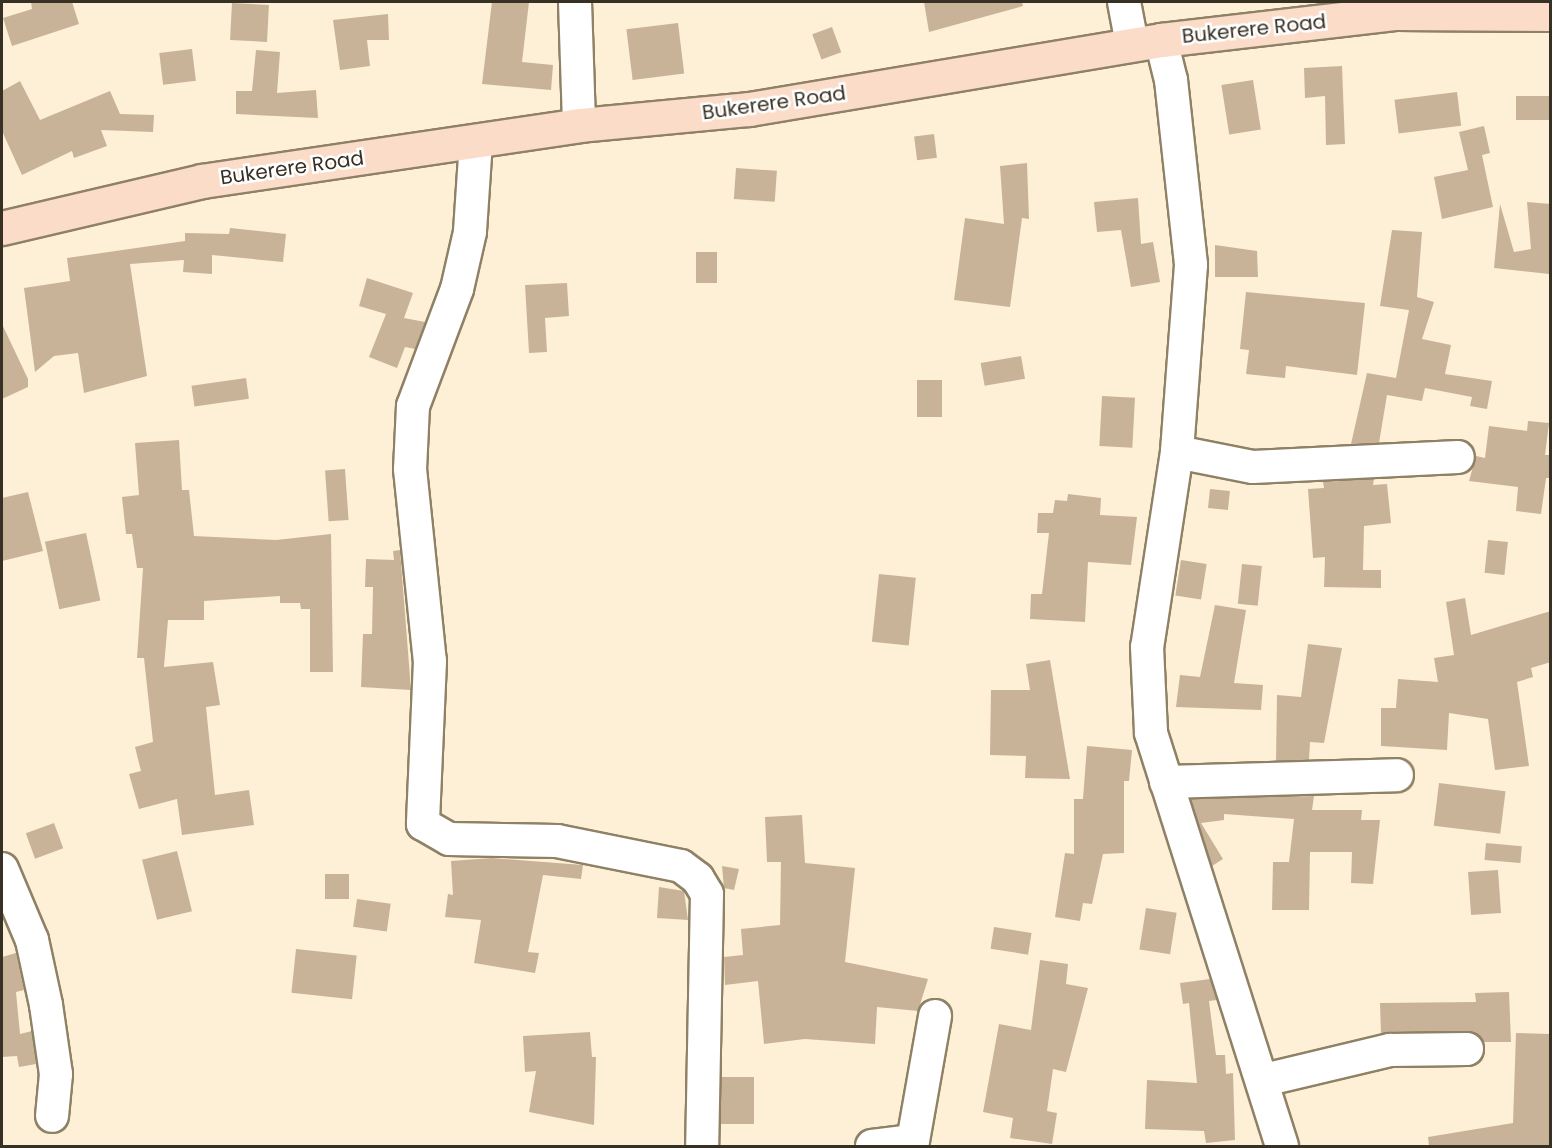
<!DOCTYPE html>
<style>
body{margin:0}
#map{position:relative;width:1552px;height:1148px;overflow:hidden;background:#fdf0d7;font-family:Poppins,sans-serif}
div>[style]{position:absolute}
[style*='--x']{left:calc(var(--x)*1px);top:calc(var(--y)*1px);width:calc(var(--w)*1px);rotate:calc(var(--a)*1deg)}
.building>*{inset:0;background:#c9b398;transform-origin:0 0}
.roads{filter:drop-shadow(2px 0 #8f8165) drop-shadow(-2px 0 #8f8165) drop-shadow(0 2px #8f8165) drop-shadow(0 -2px #8f8165)}
.minor>*{height:32px;margin:-16px;padding:0 16px;transform-origin:16px;border-radius:16px;background:#fff}
.major>*{height:33px;margin:-16.5px;padding:0 16.5px;transform-origin:16.5px;border-radius:16.5px;background:#fadcc8}
span{translate:-50% -50%;white-space:nowrap;text-align:center;line-height:1.15;-webkit-text-stroke:5px #fff;paint-order:stroke}
.street-label{font-size:20px;color:#373125}
.frame{position:absolute;inset:0;border:3px solid #373125;pointer-events:none}
</style>
<div id="map">
<div class="building">
<div style="clip-path:polygon(31px 2px,72px 2px,79px 24px,12px 46px,3px 18px,32px 9px)"></div>
<div style="clip-path:polygon(492px 2px,529px 2px,522px 62px,553px 65px,551px 90px,482px 84px)"></div>
<div style="clip-path:polygon(924px 2px,1022px 2px,1023px 6px,929px 32px)"></div>
<div style="left:232px;top:3px;width:37px;height:37px;rotate:3deg"></div>
<div style="clip-path:polygon(388px 14px,389px 40px,367px 40px,370px 66px,340px 70px,333px 20px)"></div>
<div style="left:678px;top:23px;width:51px;height:52px;rotate:83deg"></div>
<div style="left:832px;top:27px;width:27px;height:21px;rotate:70deg"></div>
<div style="left:192px;top:49px;width:32px;height:33px;rotate:83deg"></div>
<div style="clip-path:polygon(256px 50px,280px 52px,277px 93px,316px 90px,318px 118px,236px 114px,236px 91px,252px 91px)"></div>
<div style="clip-path:polygon(1342px 66px,1345px 144px,1326px 145px,1325px 96px,1305px 98px,1304px 68px)"></div>
<div style="left:1253px;top:80px;width:50px;height:32px;rotate:81deg"></div>
<div style="clip-path:polygon(20px 81px,40px 120px,110px 91px,120px 114px,154px 115px,153px 132px,101px 130px,107px 146px,74px 158px,72px 151px,22px 175px,2px 131px,2px 91px)"></div>
<div style="left:1457px;top:92px;width:34px;height:63px;rotate:83deg"></div>
<div style="left:1551px;top:96px;width:24px;height:35px;rotate:90deg"></div>
<div style="clip-path:polygon(1484px 126px,1490px 153px,1482px 155px,1493px 207px,1442px 219px,1434px 177px,1468px 170px,1459px 132px)"></div>
<div style="left:934px;top:134px;width:24px;height:20px;rotate:83deg"></div>
<div style="clip-path:polygon(1027px 163px,1029px 219px,1022px 218px,1010px 307px,954px 300px,965px 218px,1004px 224px,1000px 166px)"></div>
<div style="left:736px;top:168px;width:41px;height:31px;rotate:4deg"></div>
<div style="clip-path:polygon(1138px 198px,1141px 244px,1153px 242px,1160px 282px,1131px 287px,1121px 230px,1097px 232px,1094px 202px)"></div>
<div style="clip-path:polygon(1527px 202px,1551px 204px,1549px 274px,1494px 268px,1500px 204px,1514px 252px,1531px 249px)"></div>
<div style="clip-path:polygon(230px 228px,286px 234px,283px 262px,212px 255px,212px 274px,183px 272px,184px 260px,130px 264px,147px 376px,84px 393px,78px 353px,54px 356px,35px 372px,24px 288px,70px 281px,67px 258px,185px 241px,185px 233px,229px 234px)"></div>
<div style="clip-path:polygon(1392px 230px,1422px 232px,1417px 297px,1434px 302px,1422px 339px,1451px 345px,1445px 374px,1492px 381px,1487px 409px,1470px 406px,1472px 397px,1425px 388px,1422px 401px,1387px 395px,1379px 443px,1351px 444px,1367px 373px,1396px 378px,1409px 310px,1380px 306px)"></div>
<div style="clip-path:polygon(1215px 245px,1257px 251px,1258px 277px,1215px 277px)"></div>
<div style="left:696px;top:252px;width:21px;height:31px"></div>
<div style="clip-path:polygon(367px 278px,413px 293px,404px 318px,425px 322px,415px 349px,405px 347px,397px 368px,369px 357px,386px 314px,359px 306px)"></div>
<div style="clip-path:polygon(567px 283px,569px 316px,545px 318px,547px 352px,529px 353px,525px 285px)"></div>
<div style="clip-path:polygon(1246px 292px,1365px 303px,1357px 375px,1286px 366px,1285px 378px,1246px 374px,1249px 350px,1240px 349px)"></div>
<div style="clip-path:polygon(2px 324px,28px 379px,28px 387px,2px 399px)"></div>
<div style="left:1021px;top:356px;width:23px;height:41px;rotate:80deg"></div>
<div style="left:246px;top:378px;width:21px;height:55px;rotate:82deg"></div>
<div style="left:917px;top:380px;width:25px;height:37px"></div>
<div style="left:1102px;top:396px;width:33px;height:50px;rotate:3deg"></div>
<div style="clip-path:polygon(1528px 421px,1549px 423px,1545px 455px,1551px 455px,1551px 478px,1546px 478px,1541px 514px,1516px 511px,1518px 487px,1469px 481px,1476px 456px,1485px 458px,1489px 426px,1527px 431px)"></div>
<div style="clip-path:polygon(179px 440px,182px 490px,189px 490px,194px 536px,276px 540px,331px 534px,333px 672px,310px 672px,310px 609px,301px 609px,300px 603px,280px 603px,280px 596px,204px 601px,204px 620px,168px 620px,164px 667px,213px 662px,220px 705px,206px 707px,215px 795px,249px 790px,254px 825px,182px 835px,177px 799px,139px 809px,129px 774px,141px 771px,135px 747px,153px 742px,144px 658px,137px 658px,143px 568px,137px 568px,132px 534px,126px 534px,122px 497px,139px 495px,135px 443px)"></div>
<div style="left:345px;top:469px;width:51px;height:20px;rotate:86deg"></div>
<div style="clip-path:polygon(1374px 479px,1373px 485px,1387px 484px,1391px 523px,1364px 526px,1363px 570px,1381px 570px,1381px 588px,1324px 587px,1325px 557px,1313px 558px,1308px 489px,1324px 488px,1323px 482px)"></div>
<div style="left:1210px;top:489px;width:20px;height:19px;rotate:6deg"></div>
<div style="clip-path:polygon(28px 492px,43px 551px,2px 561px,2px 498px)"></div>
<div style="clip-path:polygon(1068px 494px,1101px 498px,1100px 515px,1137px 517px,1131px 565px,1088px 562px,1085px 622px,1030px 619px,1031px 594px,1042px 594px,1049px 533px,1037px 533px,1038px 513px,1053px 513px,1055px 500px,1067px 501px)"></div>
<div style="left:86px;top:533px;width:69px;height:42px;rotate:78deg"></div>
<div style="left:1488px;top:540px;width:20px;height:33px;rotate:6deg"></div>
<div style="clip-path:polygon(400px 550px,411px 690px,361px 687px,363px 634px,372px 634px,373px 587px,365px 587px,366px 559px,394px 560px,393px 551px)"></div>
<div style="left:1181px;top:560px;width:26px;height:36px;rotate:9deg"></div>
<div style="left:1242px;top:564px;width:20px;height:40px;rotate:6deg"></div>
<div style="left:879px;top:574px;width:37px;height:68px;rotate:6deg"></div>
<div style="clip-path:polygon(1465px 598px,1471px 635px,1551px 611px,1551px 662px,1531px 668px,1533px 677px,1517px 682px,1529px 766px,1495px 770px,1488px 719px,1449px 713px,1447px 750px,1381px 746px,1381px 708px,1396px 708px,1398px 679px,1438px 682px,1434px 658px,1454px 655px,1446px 602px)"></div>
<div style="clip-path:polygon(1215px 605px,1246px 610px,1234px 683px,1263px 685px,1261px 710px,1176px 707px,1180px 675px,1200px 677px)"></div>
<div style="clip-path:polygon(1308px 644px,1342px 648px,1324px 743px,1310px 742px,1309px 760px,1276px 761px,1277px 695px,1301px 697px)"></div>
<div style="clip-path:polygon(1050px 660px,1070px 779px,1025px 778px,1026px 756px,990px 755px,991px 690px,1030px 690px,1026px 664px)"></div>
<div style="clip-path:polygon(1087px 746px,1132px 750px,1129px 781px,1124px 781px,1124px 853px,1103px 854px,1092px 904px,1083px 903px,1080px 921px,1055px 917px,1065px 853px,1074px 854px,1074px 799px,1083px 799px)"></div>
<div style="left:1439px;top:783px;width:67px;height:43px;rotate:7deg"></div>
<div style="clip-path:polygon(1314px 796px,1312px 810px,1362px 810px,1361px 820px,1380px 820px,1373px 884px,1351px 883px,1352px 852px,1310px 852px,1309px 910px,1272px 910px,1273px 862px,1289px 862px,1294px 819px,1224px 814px,1224px 820px,1201px 823px,1223px 859px,1212px 866px,1191px 799px)"></div>
<div style="clip-path:polygon(802px 815px,805px 863px,855px 868px,845px 962px,928px 979px,918px 1011px,877px 1007px,875px 1044px,805px 1039px,764px 1044px,758px 981px,725px 985px,724px 957px,743px 955px,741px 929px,780px 925px,781px 862px,767px 862px,765px 817px)"></div>
<div style="left:54px;top:823px;width:27px;height:30px;rotate:70deg"></div>
<div style="left:1486px;top:843px;width:36px;height:17px;rotate:5deg"></div>
<div style="left:177px;top:851px;width:62px;height:36px;rotate:76deg"></div>
<div style="clip-path:polygon(492px 858px,583px 865px,581px 879px,543px 875px,528px 952px,539px 953px,535px 973px,474px 963px,481px 920px,445px 917px,448px 894px,453px 895px,451px 861px)"></div>
<div style="clip-path:polygon(722px 866px,739px 869px,734px 890px,724px 888px)"></div>
<div style="left:1498px;top:870px;width:43px;height:30px;rotate:86deg"></div>
<div style="left:349px;top:874px;width:25px;height:24px;rotate:90deg"></div>
<div style="clip-path:polygon(659px 887px,684px 891px,688px 920px,657px 918px)"></div>
<div style="left:357px;top:899px;width:34px;height:28px;rotate:8deg"></div>
<div style="left:1146px;top:908px;width:31px;height:42px;rotate:9deg"></div>
<div style="left:994px;top:927px;width:38px;height:22px;rotate:9deg"></div>
<div style="left:296px;top:949px;width:61px;height:44px;rotate:6deg"></div>
<div style="clip-path:polygon(16px 953px,24px 990px,16px 992px,20px 1034px,32px 1031px,36px 1064px,19px 1067px,17px 1056px,2px 1057px,2px 957px)"></div>
<div style="clip-path:polygon(1040px 960px,1068px 964px,1066px 984px,1088px 988px,1066px 1072px,1053px 1069px,1047px 1111px,1057px 1113px,1052px 1144px,1010px 1138px,1013px 1118px,983px 1112px,999px 1024px,1031px 1030px)"></div>
<div style="clip-path:polygon(1210px 979px,1217px 1000px,1209px 1001px,1216px 1055px,1225px 1055px,1226px 1074px,1233px 1073px,1235px 1140px,1206px 1143px,1204px 1131px,1145px 1129px,1147px 1080px,1197px 1083px,1189px 1003px,1183px 1004px,1180px 983px)"></div>
<div style="clip-path:polygon(1509px 992px,1511px 1042px,1483px 1042px,1467px 1031px,1381px 1034px,1380px 1003px,1476px 1002px,1475px 993px)"></div>
<div style="clip-path:polygon(590px 1032px,592px 1057px,596px 1057px,594px 1125px,529px 1112px,536px 1071px,525px 1072px,523px 1036px)"></div>
<div style="clip-path:polygon(1516px 1033px,1551px 1034px,1551px 1146px,1429px 1146px,1428px 1137px,1513px 1123px)"></div>
<div style="left:721px;top:1077px;width:33px;height:47px"></div>
</div>
<div class="roads">
<div class="minor">
<div style="--x:575;--y:2;--w:123;--a:88.1"></div>
<div style="--x:1124;--y:2;--w:43;--a:79.2"></div>
<div style="--x:1161;--y:40;--w:41;--a:76"></div>
<div style="--x:1171;--y:80;--w:186;--a:83.8"></div>
<div style="--x:1191;--y:265;--w:188;--a:94.3"></div>
<div style="--x:1177;--y:452;--w:197;--a:98.7"></div>
<div style="--x:1147;--y:647;--w:86;--a:87.3"></div>
<div style="--x:1151;--y:733;--w:433;--a:72.4"></div>
<div style="--x:476;--y:141;--w:91;--a:93.8"></div>
<div style="--x:470;--y:232;--w:58;--a:102.8"></div>
<div style="--x:457;--y:289;--w:125;--a:110.6"></div>
<div style="--x:413;--y:406;--w:63;--a:92.7"></div>
<div style="--x:410;--y:469;--w:193;--a:84.1"></div>
<div style="--x:430;--y:661;--w:163;--a:92.5"></div>
<div style="--x:423;--y:824;--w:30;--a:30"></div>
<div style="--x:449;--y:839;--w:108;--a:1.1"></div>
<div style="--x:557;--y:841;--w:126;--a:11.4"></div>
<div style="--x:681;--y:866;--w:21;--a:37"></div>
<div style="--x:698;--y:879;--w:17;--a:59"></div>
<div style="--x:707;--y:894;--w:252;--a:91.1"></div>
<div style="--x:1177;--y:452;--w:77;--a:11.2"></div>
<div style="--x:1253;--y:467;--w:205;--a:-2.8"></div>
<div style="--x:1166;--y:782;--w:231;--a:-1.7"></div>
<div style="--x:2;--y:869;--w:77;--a:67.1"></div>
<div style="--x:32;--y:940;--w:66;--a:77.8"></div>
<div style="--x:46;--y:1005;--w:70;--a:81.8"></div>
<div style="--x:56;--y:1074;--w:42;--a:95.4"></div>
<div style="--x:1264;--y:1080;--w:130;--a:-13.4"></div>
<div style="--x:1390;--y:1050;--w:77;--a:-0.7"></div>
<div style="--x:872;--y:1146;--w:41;--a:-7"></div>
<div style="--x:913;--y:1141;--w:127;--a:-80"></div>
</div>
<div class="major">
<div style="--x:2;--y:228;--w:205;--a:-13.2"></div>
<div style="--x:202;--y:181;--w:381;--a:-8.4"></div>
<div style="--x:579;--y:125;--w:171;--a:-5.4"></div>
<div style="--x:749;--y:109;--w:418;--a:-9.5"></div>
<div style="--x:1161;--y:40;--w:237;--a:-6.6"></div>
<div style="--x:1396;--y:13;--w:154;--a:0.4"></div>
</div>
</div>
<div class="street-label">
<span style="left:1254px;top:29px;rotate:-6deg">Bukerere Road</span>
<span style="left:774px;top:103px;rotate:-8deg">Bukerere Road</span>
<span style="left:292px;top:168px;rotate:-8deg">Bukerere Road</span>
</div>
<div class="frame"></div>
</div>
